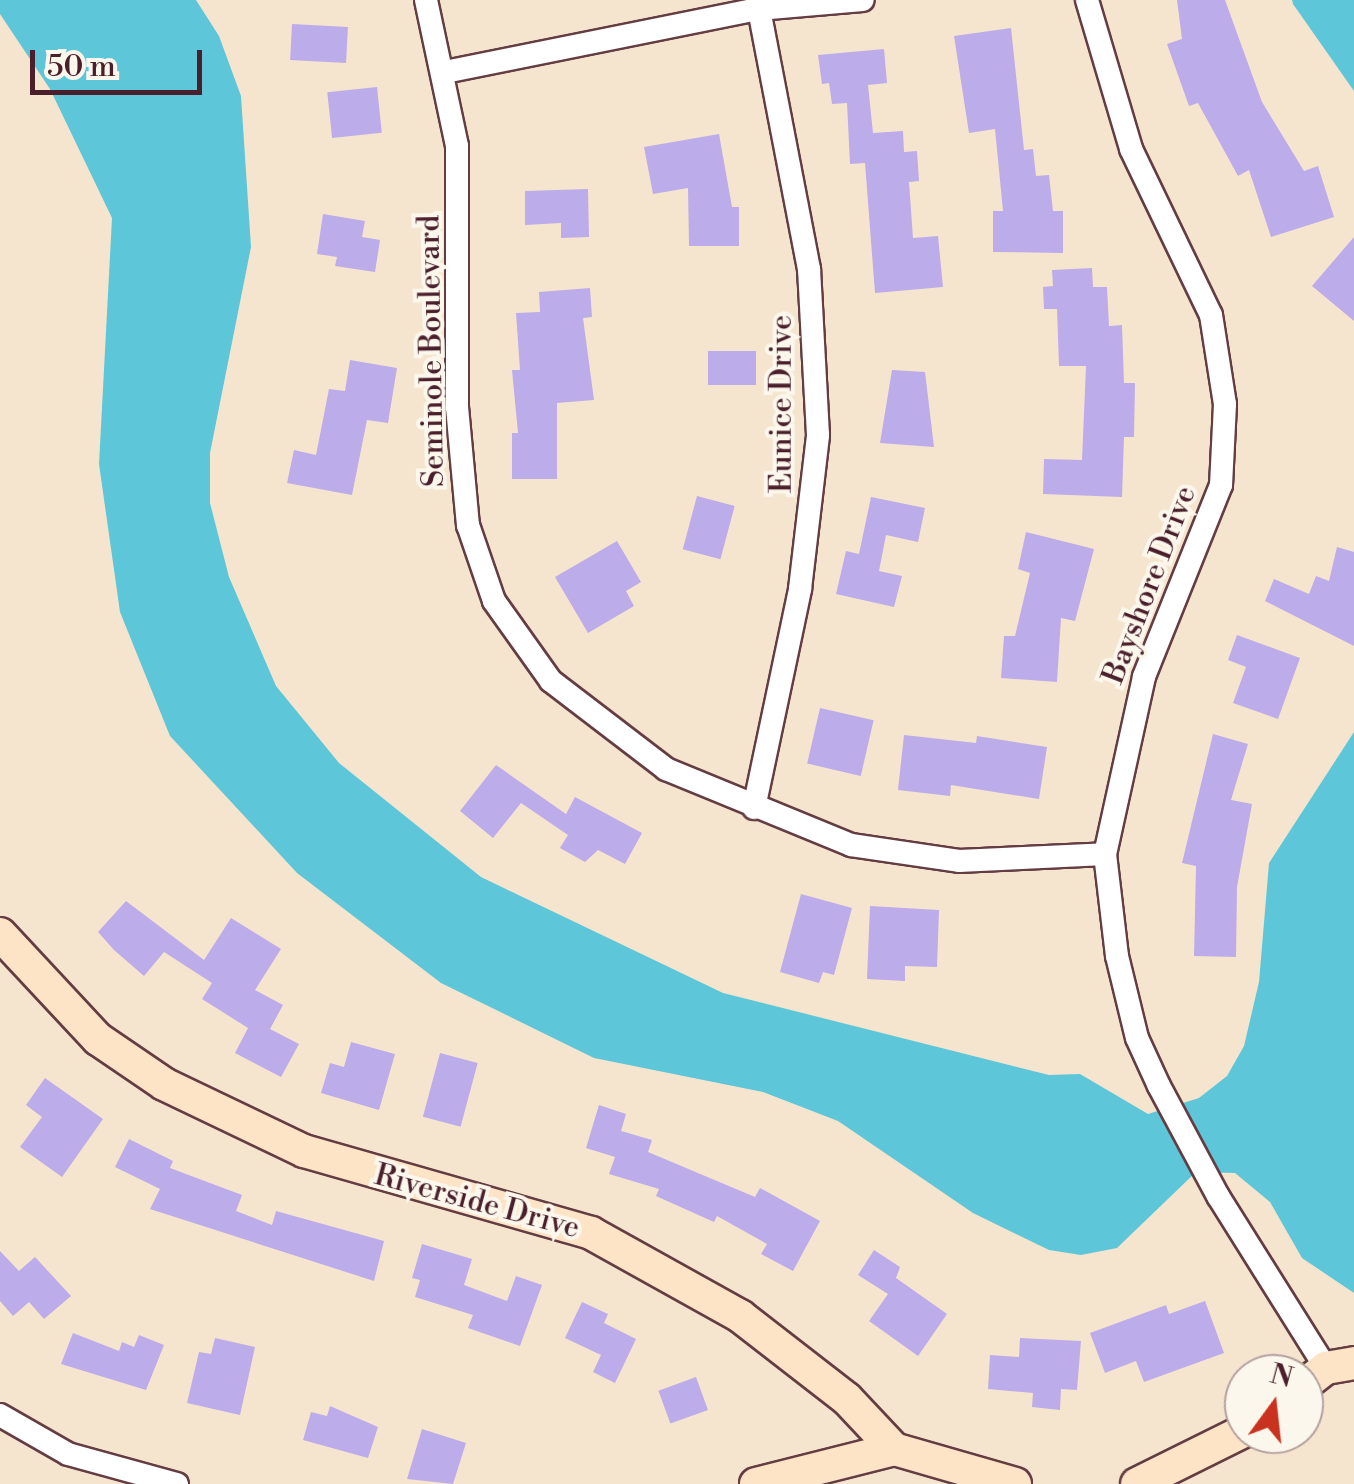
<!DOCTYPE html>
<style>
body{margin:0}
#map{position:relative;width:1354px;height:1484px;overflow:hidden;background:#f6e5ce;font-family:"Libre Bodoni",serif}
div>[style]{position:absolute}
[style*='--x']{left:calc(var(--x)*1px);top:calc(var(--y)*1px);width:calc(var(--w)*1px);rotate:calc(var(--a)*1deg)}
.water>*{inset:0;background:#5dc6d8}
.building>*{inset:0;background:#bcace9;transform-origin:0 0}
.roads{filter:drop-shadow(2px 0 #643d43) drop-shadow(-2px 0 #643d43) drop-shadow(0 2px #643d43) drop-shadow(0 -2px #643d43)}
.street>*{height:22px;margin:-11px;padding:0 11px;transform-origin:11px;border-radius:11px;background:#fff}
.secondary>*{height:32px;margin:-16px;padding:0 16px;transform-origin:16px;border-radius:16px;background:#fee4c6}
span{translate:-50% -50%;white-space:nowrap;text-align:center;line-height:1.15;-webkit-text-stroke:8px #fbf7ec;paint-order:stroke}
.street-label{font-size:30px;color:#4a1f2b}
.north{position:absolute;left:1224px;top:1354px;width:100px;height:100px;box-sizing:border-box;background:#fbf7ec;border:2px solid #b4a19f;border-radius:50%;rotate:15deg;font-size:28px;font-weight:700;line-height:40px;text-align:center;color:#4a1f2b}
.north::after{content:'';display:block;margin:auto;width:35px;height:45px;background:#c8321e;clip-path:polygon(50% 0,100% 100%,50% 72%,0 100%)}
.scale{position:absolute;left:30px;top:50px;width:172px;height:45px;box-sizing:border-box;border:5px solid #4a1f2b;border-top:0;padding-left:12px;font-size:30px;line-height:35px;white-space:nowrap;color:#4a1f2b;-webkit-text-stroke:8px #fbf7ec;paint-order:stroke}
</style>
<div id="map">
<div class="water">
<div style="clip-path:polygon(0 0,196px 0,219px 36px,241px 96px,251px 247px,210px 453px,210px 503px,229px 577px,276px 686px,339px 763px,481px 877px,723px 993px,1049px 1075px,1080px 1074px,1148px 1114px,1199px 1098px,1227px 1076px,1244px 1046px,1259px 982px,1269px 863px,1354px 732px,1354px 1293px,1302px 1258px,1270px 1202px,1235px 1173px,1196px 1172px,1117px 1248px,1081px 1255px,1049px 1250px,973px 1213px,838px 1121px,763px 1092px,594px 1058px,441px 983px,297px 873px,170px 736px,120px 612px,99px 464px,112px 218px,50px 89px,0 14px)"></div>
<div style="clip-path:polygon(1292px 0,1354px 0,1354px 91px,1293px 4px)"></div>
</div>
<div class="building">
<div style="clip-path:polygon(1177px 0,1225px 0,1262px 102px,1304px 171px,1318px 166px,1334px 217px,1271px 237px,1249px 170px,1238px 176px,1198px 103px,1189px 106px,1167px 44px,1182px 39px)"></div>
<div style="left:292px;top:24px;width:56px;height:36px;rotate:3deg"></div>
<div style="clip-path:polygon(1011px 28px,1024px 150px,1033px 149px,1036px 176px,1049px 175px,1053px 211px,1063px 211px,1063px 253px,993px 252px,993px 211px,1003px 211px,995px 129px,969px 133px,954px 36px)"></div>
<div style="clip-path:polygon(884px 49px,887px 83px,868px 85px,873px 133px,903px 131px,904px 152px,917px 151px,919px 181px,909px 182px,913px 238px,938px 236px,943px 287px,875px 293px,865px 163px,850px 164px,847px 103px,832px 104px,829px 83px,822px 84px,818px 55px)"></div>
<div style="left:377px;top:87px;width:46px;height:50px;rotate:84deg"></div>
<div style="clip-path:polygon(719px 134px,732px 207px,739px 207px,739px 246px,689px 246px,688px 188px,653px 194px,644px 147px)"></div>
<div style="clip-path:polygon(588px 189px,589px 237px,561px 238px,561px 223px,525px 225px,525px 191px)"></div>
<div style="clip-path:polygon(323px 214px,365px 221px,362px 237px,380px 240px,375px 272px,335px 266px,337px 257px,317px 254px)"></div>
<div style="clip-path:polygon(1354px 237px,1354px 321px,1312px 286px)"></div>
<div style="clip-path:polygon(1092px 268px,1093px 287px,1107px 287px,1109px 326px,1122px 325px,1124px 383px,1135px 383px,1134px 437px,1124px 437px,1122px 497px,1043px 494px,1044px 459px,1082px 460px,1086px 366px,1059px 366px,1057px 309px,1044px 309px,1043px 287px,1053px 286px,1052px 270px)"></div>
<div style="clip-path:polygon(590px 288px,592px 317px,583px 318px,594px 400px,557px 403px,557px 479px,512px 479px,512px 433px,518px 433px,512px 370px,520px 370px,516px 313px,540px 312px,539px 292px)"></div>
<div style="left:708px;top:351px;width:48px;height:34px"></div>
<div style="clip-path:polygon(350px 360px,397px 368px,388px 423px,367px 420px,352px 495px,287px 483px,294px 450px,316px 455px,329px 389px,345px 391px)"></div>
<div style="clip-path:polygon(892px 370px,925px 372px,934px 447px,880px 443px)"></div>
<div style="left:697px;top:496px;width:39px;height:55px;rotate:15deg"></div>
<div style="clip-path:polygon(871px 497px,925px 508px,918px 542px,886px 535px,879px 571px,902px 576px,894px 607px,836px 594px,846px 551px,859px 554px)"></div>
<div style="clip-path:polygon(1026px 532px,1094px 549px,1075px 621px,1061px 618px,1057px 682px,1001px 678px,1004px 636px,1015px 636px,1030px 573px,1018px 569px)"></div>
<div style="clip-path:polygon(617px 541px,641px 582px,626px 591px,634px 606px,588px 633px,555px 577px)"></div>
<div style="clip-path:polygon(1337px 547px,1354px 552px,1354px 646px,1265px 601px,1274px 579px,1309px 594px,1316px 576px,1329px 581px)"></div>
<div style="clip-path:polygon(1237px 635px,1300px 658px,1278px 719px,1233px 703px,1246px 667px,1228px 660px)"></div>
<div style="left:820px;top:708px;width:55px;height:57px;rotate:13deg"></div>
<div style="clip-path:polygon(1213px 734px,1248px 744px,1231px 800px,1252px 804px,1237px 887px,1236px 957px,1194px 956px,1196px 866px,1182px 863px)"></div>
<div style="clip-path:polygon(904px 735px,976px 743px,977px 736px,1047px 747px,1039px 799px,951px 785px,950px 796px,898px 790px)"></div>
<div style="clip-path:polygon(496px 765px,566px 814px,575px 797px,642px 833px,625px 864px,598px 850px,585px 862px,560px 848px,568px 835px,521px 803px,493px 838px,460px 811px)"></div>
<div style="clip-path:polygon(801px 894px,852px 908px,834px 975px,823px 972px,819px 983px,780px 972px)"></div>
<div style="clip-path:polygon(126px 901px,204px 960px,231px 918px,281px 949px,255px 990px,283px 1005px,270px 1029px,299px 1044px,281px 1077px,235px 1053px,248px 1028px,202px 999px,212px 983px,164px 952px,144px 976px,114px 950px,98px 932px)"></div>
<div style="clip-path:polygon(870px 906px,939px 910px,937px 967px,905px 966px,905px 981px,867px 979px)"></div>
<div style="clip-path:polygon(351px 1042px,395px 1054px,379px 1110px,321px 1093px,330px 1063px,344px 1067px)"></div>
<div style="left:440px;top:1053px;width:39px;height:66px;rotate:15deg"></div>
<div style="clip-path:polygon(45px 1078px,103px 1119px,62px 1177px,20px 1147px,42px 1117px,26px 1105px)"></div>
<div style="clip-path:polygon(599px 1105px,626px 1114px,621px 1131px,652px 1140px,648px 1152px,755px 1197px,760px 1188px,820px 1221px,793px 1271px,761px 1254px,767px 1244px,717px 1216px,714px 1222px,656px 1196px,659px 1189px,609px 1174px,615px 1157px,586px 1148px)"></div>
<div style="clip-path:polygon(129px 1139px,173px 1161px,170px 1168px,242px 1195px,236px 1211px,272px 1225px,276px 1211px,384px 1241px,374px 1281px,150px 1209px,160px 1189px,115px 1167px)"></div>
<div style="clip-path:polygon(422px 1244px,472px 1259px,464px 1285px,507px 1301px,516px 1276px,542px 1285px,520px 1346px,468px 1328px,473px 1315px,415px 1297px,420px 1280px,412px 1278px)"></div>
<div style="clip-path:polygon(874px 1250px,900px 1267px,896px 1278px,947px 1314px,918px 1356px,869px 1321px,888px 1294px,858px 1275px)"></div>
<div style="clip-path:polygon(0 1251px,19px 1271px,35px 1257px,71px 1296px,44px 1319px,29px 1302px,13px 1316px,0 1301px)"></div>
<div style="clip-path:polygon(1205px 1301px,1224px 1353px,1144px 1382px,1136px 1361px,1105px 1373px,1090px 1333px,1166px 1305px,1169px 1314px)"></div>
<div style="clip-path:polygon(582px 1302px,608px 1314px,604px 1323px,636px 1339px,615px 1383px,593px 1372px,601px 1355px,565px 1338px)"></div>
<div style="clip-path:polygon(73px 1333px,119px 1351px,122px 1342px,134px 1347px,139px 1335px,164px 1345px,146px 1390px,61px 1364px)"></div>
<div style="clip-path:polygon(215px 1338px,255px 1347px,240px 1415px,187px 1403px,199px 1352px,211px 1354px)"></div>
<div style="clip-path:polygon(1020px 1338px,1081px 1341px,1077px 1390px,1061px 1389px,1060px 1410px,1032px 1407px,1033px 1393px,988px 1389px,990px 1355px,1019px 1357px)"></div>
<div style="left:696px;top:1377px;width:35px;height:40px;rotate:70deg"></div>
<div style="clip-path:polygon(330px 1406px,378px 1427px,368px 1458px,303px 1440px,311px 1412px,327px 1416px)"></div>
<div style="clip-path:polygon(422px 1429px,466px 1443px,453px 1484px,407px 1479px)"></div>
</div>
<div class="roads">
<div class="street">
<div style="--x:426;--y:0;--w:149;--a:78"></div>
<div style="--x:457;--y:146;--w:261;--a:90"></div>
<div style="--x:457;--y:407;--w:119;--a:84.7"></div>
<div style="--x:468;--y:525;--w:80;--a:71.1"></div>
<div style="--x:494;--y:601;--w:98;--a:54.5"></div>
<div style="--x:551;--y:681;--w:145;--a:37.4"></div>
<div style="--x:666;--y:769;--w:200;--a:22.3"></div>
<div style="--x:851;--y:845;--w:109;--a:8.4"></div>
<div style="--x:959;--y:861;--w:146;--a:-2.7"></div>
<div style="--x:1087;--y:0;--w:155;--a:73.5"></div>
<div style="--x:1131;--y:149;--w:184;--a:64.3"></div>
<div style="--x:1211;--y:315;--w:90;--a:81.1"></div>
<div style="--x:1225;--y:404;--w:81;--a:92.8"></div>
<div style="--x:1221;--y:485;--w:207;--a:111.9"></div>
<div style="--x:1144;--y:677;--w:181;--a:102.4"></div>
<div style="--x:1105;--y:854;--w:103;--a:83.3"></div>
<div style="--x:1117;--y:956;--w:84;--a:76.3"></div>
<div style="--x:1137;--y:1038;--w:53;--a:65.4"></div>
<div style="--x:1159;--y:1086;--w:125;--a:61.8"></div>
<div style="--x:1218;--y:1196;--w:203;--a:57.9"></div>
<div style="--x:445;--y:72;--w:319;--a:-11.4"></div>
<div style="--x:758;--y:9;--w:105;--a:-4.9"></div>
<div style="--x:754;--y:808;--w:224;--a:-78.1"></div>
<div style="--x:800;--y:589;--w:155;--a:-83.3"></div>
<div style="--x:818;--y:435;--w:166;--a:-93.1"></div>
<div style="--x:809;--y:269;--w:274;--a:-100.9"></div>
<div style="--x:0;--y:1415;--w:78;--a:29.8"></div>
<div style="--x:68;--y:1454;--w:113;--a:15.4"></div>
</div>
<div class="secondary">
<div style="--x:0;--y:934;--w:144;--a:47"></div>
<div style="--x:98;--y:1039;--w:80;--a:34.3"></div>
<div style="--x:164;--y:1084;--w:155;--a:25.6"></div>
<div style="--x:304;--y:1151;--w:298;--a:15.9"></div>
<div style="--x:591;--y:1233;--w:171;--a:29.1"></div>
<div style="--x:740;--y:1316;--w:135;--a:37.8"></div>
<div style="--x:847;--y:1399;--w:69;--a:46.8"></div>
<div style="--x:894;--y:1449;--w:126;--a:16.1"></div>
<div style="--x:1304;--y:1385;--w:28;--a:-38"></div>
<div style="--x:1326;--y:1368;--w:28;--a:-10"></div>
<div style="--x:756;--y:1484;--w:142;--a:-14.2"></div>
<div style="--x:1137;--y:1484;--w:119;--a:-26.4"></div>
</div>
</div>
<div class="street-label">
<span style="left:432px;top:351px;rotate:-91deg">Seminole Boulevard</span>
<span style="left:782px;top:404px;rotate:-90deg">Eunice Drive</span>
<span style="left:1150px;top:585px;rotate:-69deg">Bayshore Drive</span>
<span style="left:477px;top:1202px;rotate:15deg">Riverside Drive</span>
</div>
<div class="north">N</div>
<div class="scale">50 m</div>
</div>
